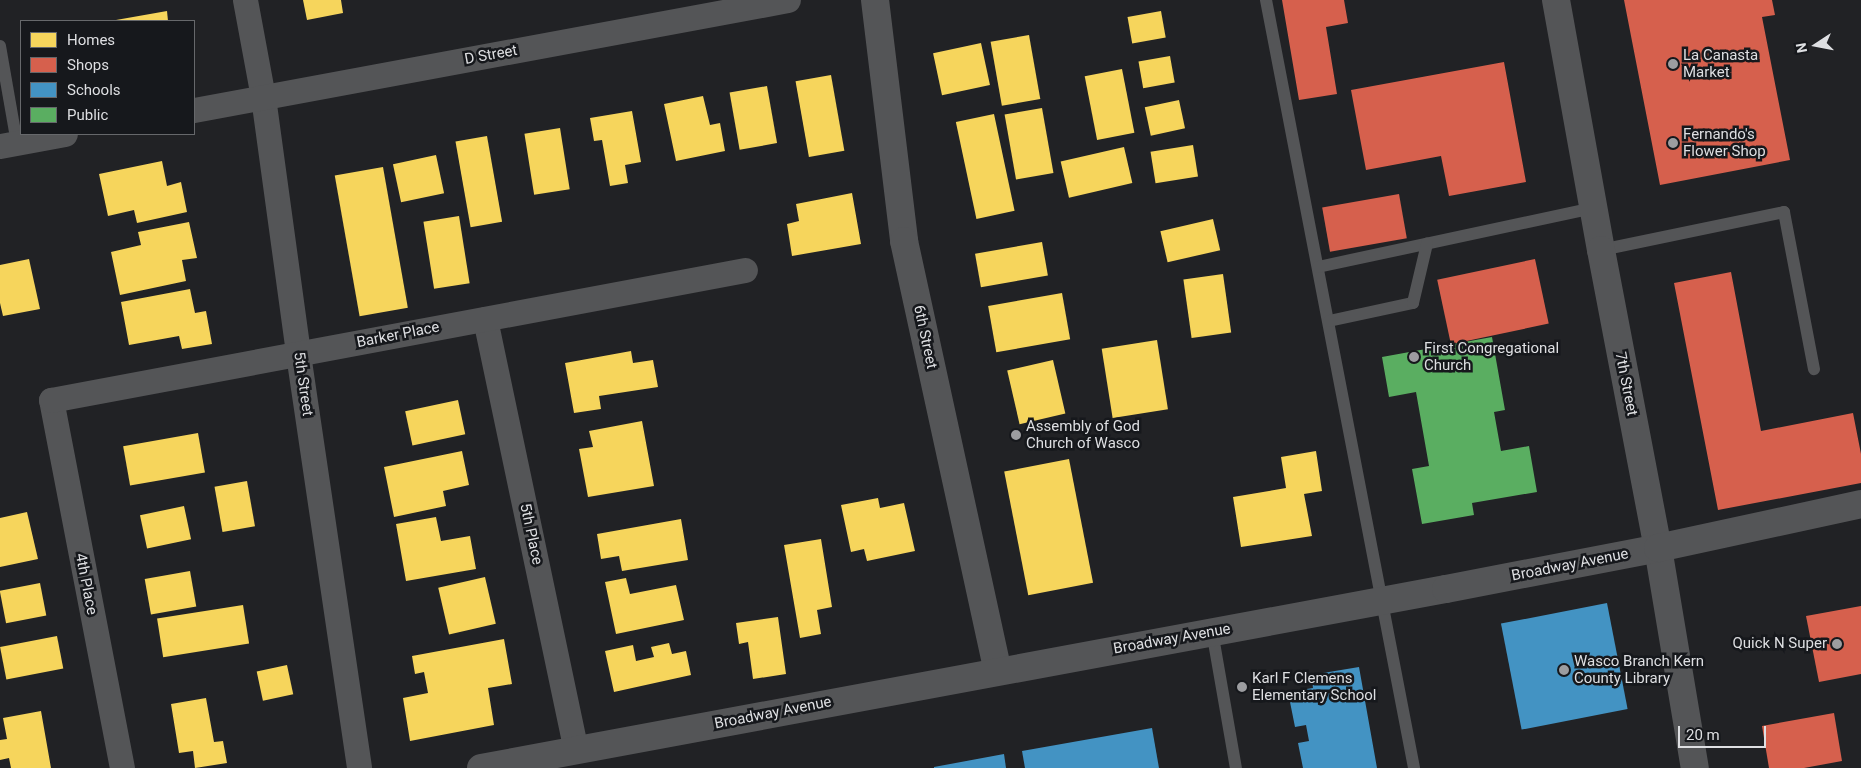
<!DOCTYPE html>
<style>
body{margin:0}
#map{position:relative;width:1861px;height:768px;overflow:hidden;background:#212225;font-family:Roboto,sans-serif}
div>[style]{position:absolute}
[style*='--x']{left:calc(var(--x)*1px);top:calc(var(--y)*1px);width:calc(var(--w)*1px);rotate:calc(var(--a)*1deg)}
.homes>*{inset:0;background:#f6d55c;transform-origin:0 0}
.shops>*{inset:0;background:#d6604d;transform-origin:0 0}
.schools>*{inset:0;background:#4393c3;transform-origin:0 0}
.public>*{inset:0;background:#5aae61}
.service>*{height:12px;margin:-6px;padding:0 6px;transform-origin:6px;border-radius:6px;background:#545557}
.minor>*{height:25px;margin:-12.5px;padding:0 12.5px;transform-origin:12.5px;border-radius:12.5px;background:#545557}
.tertiary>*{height:28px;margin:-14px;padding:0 14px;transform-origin:14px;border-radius:14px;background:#545557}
.dots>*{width:14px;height:14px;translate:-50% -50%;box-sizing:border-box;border:2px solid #16181c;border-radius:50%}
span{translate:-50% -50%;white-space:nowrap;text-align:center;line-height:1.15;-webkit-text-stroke:5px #16181c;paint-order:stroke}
.street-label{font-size:15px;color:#dedfe2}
.poi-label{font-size:15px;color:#dedfe2}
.left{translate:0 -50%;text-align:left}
.right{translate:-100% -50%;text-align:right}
.legend{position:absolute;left:20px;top:20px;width:175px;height:115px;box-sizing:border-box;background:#16181c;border:1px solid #66686b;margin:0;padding:6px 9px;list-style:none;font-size:15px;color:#dedfe2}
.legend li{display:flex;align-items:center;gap:10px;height:25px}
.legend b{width:25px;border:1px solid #66686b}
.north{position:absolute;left:1791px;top:20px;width:50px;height:50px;-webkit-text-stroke:4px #16181c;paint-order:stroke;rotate:259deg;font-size:14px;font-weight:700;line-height:20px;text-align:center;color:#dedfe2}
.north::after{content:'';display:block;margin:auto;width:18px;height:22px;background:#dedfe2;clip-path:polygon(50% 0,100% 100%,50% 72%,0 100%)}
.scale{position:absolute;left:1678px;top:726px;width:88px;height:22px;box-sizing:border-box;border:2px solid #dedfe2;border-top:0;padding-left:6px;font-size:15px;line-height:18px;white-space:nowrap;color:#dedfe2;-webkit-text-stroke:4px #16181c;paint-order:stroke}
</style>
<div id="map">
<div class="homes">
<div style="clip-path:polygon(303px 0,341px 0,343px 13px,307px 20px)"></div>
<div style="clip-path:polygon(167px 11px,168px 21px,116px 21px,116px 20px)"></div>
<div style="left:1161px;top:11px;width:27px;height:34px;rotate:80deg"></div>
<div style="left:1029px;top:35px;width:65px;height:39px;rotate:80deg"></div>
<div style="left:981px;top:43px;width:43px;height:49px;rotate:78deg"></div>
<div style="left:1170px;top:56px;width:27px;height:32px;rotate:80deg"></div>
<div style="left:1122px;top:69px;width:65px;height:38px;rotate:79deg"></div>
<div style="left:831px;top:75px;width:77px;height:36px;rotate:80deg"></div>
<div style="left:767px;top:86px;width:58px;height:38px;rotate:80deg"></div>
<div style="clip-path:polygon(703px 96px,710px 125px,720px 123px,725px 151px,676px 161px,664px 104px)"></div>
<div style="left:1179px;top:100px;width:29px;height:35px;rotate:78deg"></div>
<div style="left:1042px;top:108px;width:66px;height:38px;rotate:80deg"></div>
<div style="clip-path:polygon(632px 111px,641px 162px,625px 165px,628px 183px,610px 186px,602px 140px,594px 141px,590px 118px)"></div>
<div style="left:994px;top:114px;width:99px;height:39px;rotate:78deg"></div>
<div style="left:560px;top:128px;width:62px;height:36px;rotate:81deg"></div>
<div style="left:487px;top:136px;width:87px;height:32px;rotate:80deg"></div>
<div style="left:1193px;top:145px;width:32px;height:43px;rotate:81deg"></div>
<div style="left:1124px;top:147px;width:37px;height:65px;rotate:77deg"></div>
<div style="left:436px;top:155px;width:39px;height:44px;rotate:78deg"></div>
<div style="clip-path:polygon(162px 161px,167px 186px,181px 182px,187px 212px,137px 223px,134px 210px,108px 216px,99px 174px)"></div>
<div style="left:383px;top:167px;width:143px;height:49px;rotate:80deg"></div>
<div style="clip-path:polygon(852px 193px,861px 244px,792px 256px,787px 224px,799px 221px,796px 204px)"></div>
<div style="left:459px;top:216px;width:68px;height:36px;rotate:81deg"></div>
<div style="left:1213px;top:219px;width:32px;height:54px;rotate:77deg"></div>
<div style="clip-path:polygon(189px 222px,197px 258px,182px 260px,186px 281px,120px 295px,111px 252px,141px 245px,138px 232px)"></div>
<div style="left:1042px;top:242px;width:34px;height:68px;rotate:80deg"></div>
<div style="clip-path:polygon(29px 259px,40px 309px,3px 316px,0 303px,0 265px)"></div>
<div style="left:1223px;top:274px;width:59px;height:40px;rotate:82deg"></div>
<div style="clip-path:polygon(190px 289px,195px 313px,206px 311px,212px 344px,182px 349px,179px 336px,129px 345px,121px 302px)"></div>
<div style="left:1062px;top:293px;width:47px;height:75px;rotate:80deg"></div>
<div style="left:1157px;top:340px;width:70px;height:56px;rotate:81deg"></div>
<div style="clip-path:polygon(631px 351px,633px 363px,653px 360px,658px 387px,599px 396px,601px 409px,574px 413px,565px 363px)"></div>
<div style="left:1053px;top:360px;width:55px;height:47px;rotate:77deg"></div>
<div style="left:458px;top:400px;width:35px;height:54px;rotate:78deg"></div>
<div style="clip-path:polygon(642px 421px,654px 486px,588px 497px,579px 449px,593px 447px,589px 431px)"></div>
<div style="left:198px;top:433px;width:40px;height:76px;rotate:80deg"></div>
<div style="clip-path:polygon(462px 451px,469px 485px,443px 491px,446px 506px,394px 517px,384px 467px)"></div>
<div style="clip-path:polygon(1316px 451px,1322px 491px,1304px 494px,1312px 536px,1241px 547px,1233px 497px,1286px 488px,1281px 457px)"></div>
<div style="left:1069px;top:459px;width:126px;height:66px;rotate:79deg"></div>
<div style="left:247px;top:481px;width:46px;height:33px;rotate:80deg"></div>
<div style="clip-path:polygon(878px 498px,880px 508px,904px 503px,915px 551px,867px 561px,864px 549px,851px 552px,841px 505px)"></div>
<div style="left:184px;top:506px;width:34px;height:45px;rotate:78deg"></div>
<div style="clip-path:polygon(27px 512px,38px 559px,0 567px,0 518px)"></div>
<div style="clip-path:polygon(436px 517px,441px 541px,470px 536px,476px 569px,406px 581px,396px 524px)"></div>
<div style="clip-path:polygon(681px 519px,688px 560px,622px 571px,619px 556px,601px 559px,597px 534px)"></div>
<div style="clip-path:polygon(821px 539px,832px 607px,817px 610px,821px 634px,800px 638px,784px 545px)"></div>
<div style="left:190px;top:571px;width:36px;height:46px;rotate:80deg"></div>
<div style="left:485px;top:577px;width:48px;height:48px;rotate:77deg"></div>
<div style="clip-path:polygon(626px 578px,630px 594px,676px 585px,684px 620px,616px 634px,605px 582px)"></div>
<div style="left:40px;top:583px;width:33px;height:41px;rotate:79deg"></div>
<div style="left:243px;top:605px;width:39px;height:87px;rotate:81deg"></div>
<div style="clip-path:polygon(778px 617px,786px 674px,753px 679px,748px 642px,739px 644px,736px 623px)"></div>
<div style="left:57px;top:636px;width:33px;height:58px;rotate:79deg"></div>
<div style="clip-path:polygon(504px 639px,512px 684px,488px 688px,494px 725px,410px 741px,403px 698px,428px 693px,424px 672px,415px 674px,412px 656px)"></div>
<div style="clip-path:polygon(669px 643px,672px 654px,686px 651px,691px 675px,614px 692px,605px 651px,633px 645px,636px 661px,654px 657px,651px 647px)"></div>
<div style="left:287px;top:665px;width:30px;height:31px;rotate:78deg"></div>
<div style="clip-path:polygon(206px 698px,214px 742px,223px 741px,227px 763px,195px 768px,193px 751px,179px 753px,171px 704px)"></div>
<div style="clip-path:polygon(41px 711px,51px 768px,11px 768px,9px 758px,0 760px,0 740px,7px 739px,3px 718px)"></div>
</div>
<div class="shops">
<div style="clip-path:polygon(1282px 0,1344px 0,1348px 23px,1326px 27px,1337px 94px,1299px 100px)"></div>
<div style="clip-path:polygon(1624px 0,1772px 0,1775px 15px,1762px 17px,1790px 160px,1660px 185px)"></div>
<div style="clip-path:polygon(1504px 62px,1526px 182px,1449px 196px,1441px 156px,1366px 170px,1351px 90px)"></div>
<div style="left:1399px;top:194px;width:45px;height:78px;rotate:80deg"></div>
<div style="left:1535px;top:259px;width:66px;height:100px;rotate:78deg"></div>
<div style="clip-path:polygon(1731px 272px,1761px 431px,1853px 413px,1861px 454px,1861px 483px,1718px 510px,1674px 283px)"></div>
<div style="clip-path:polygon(1861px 606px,1861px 674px,1819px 682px,1806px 616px)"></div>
<div style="clip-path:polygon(1834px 713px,1842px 761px,1804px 768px,1769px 768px,1762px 726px)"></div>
</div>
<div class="schools">
<div style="left:1607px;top:603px;width:108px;height:108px;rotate:79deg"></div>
<div style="clip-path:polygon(1359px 667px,1377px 768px,1303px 768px,1298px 743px,1309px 741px,1306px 725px,1295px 727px,1288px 692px,1313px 688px,1311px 675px)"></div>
<div style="clip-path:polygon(1152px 728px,1159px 768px,1025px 768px,1022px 751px)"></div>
<div style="clip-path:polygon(1004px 754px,1006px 768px,934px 768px,934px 767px)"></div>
</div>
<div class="public">
<div style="clip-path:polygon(1492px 337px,1505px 410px,1494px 412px,1501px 451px,1529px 446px,1537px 492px,1472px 503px,1474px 515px,1422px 524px,1412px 469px,1429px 466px,1416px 392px,1389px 397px,1382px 357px)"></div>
</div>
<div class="service">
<div style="--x:1266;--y:0;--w:782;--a:79.09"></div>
<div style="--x:0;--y:46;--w:98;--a:80.1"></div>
<div style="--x:1601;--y:250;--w:187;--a:-11.7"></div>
<div style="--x:1784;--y:212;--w:160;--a:79.2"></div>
<div style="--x:1318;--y:267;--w:281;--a:-12.1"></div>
<div style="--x:1329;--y:321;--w:86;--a:-12.1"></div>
<div style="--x:1413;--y:303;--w:61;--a:-76.7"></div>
<div style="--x:1212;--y:631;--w:139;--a:80.1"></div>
</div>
<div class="minor">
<div style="--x:245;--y:0;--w:99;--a:79.5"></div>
<div style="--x:263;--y:97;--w:259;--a:82.2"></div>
<div style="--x:298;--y:354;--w:418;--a:81.6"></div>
<div style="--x:194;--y:110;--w:604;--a:-10.49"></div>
<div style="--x:0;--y:146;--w:66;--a:-10.5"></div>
<div style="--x:485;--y:319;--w:441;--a:78.1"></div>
<div style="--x:122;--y:768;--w:375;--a:-100.9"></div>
<div style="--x:51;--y:400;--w:706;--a:-10.61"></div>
</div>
<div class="tertiary">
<div style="--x:875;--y:0;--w:243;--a:83.1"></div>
<div style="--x:904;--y:241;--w:440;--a:77.7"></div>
<div style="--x:1556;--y:0;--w:254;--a:79.8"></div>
<div style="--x:1601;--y:250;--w:303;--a:79.2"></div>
<div style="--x:1658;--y:548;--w:223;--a:80.5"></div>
<div style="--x:481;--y:768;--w:981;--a:-10.51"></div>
<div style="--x:1446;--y:589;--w:216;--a:-10.9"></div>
<div style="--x:1658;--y:548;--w:208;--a:-12.2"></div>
</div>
<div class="dots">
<div style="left:1673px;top:64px;background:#9c9da0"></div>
<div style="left:1673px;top:143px;background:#9c9da0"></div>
<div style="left:1414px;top:357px;background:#9c9da0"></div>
<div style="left:1016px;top:435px;background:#9c9da0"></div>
<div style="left:1837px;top:644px;background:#9c9da0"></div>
<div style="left:1564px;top:670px;background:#9c9da0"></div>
<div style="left:1242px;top:687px;background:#9c9da0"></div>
</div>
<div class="street-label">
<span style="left:491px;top:55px;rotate:-10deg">D Street</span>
<span style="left:398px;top:335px;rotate:-11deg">Barker Place</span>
<span style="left:925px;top:337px;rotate:78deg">6th Street</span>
<span style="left:303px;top:384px;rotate:82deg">5th Street</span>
<span style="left:1626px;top:384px;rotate:79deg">7th Street</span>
<span style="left:531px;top:534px;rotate:78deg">5th Place</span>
<span style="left:1570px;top:565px;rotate:-11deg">Broadway Avenue</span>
<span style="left:86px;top:584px;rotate:79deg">4th Place</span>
<span style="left:1172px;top:639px;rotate:-10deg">Broadway Avenue</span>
<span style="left:773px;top:713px;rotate:-11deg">Broadway Avenue</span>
</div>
<div class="poi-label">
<span class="left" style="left:1683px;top:64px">La Canasta<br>Market</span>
<span class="left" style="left:1683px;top:143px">Fernando's<br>Flower Shop</span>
<span class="left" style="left:1424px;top:357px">First Congregational<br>Church</span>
<span class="left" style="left:1026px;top:435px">Assembly of God<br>Church of Wasco</span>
<span class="right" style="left:1827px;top:644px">Quick N Super</span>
<span class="left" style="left:1574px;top:670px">Wasco Branch Kern<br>County Library</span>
<span class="left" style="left:1252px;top:687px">Karl F Clemens<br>Elementary School</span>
</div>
<ul class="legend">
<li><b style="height:14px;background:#f6d55c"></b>Homes</li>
<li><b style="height:14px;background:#d6604d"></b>Shops</li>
<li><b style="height:14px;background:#4393c3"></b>Schools</li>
<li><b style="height:14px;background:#5aae61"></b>Public</li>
</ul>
<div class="north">N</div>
<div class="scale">20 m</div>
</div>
